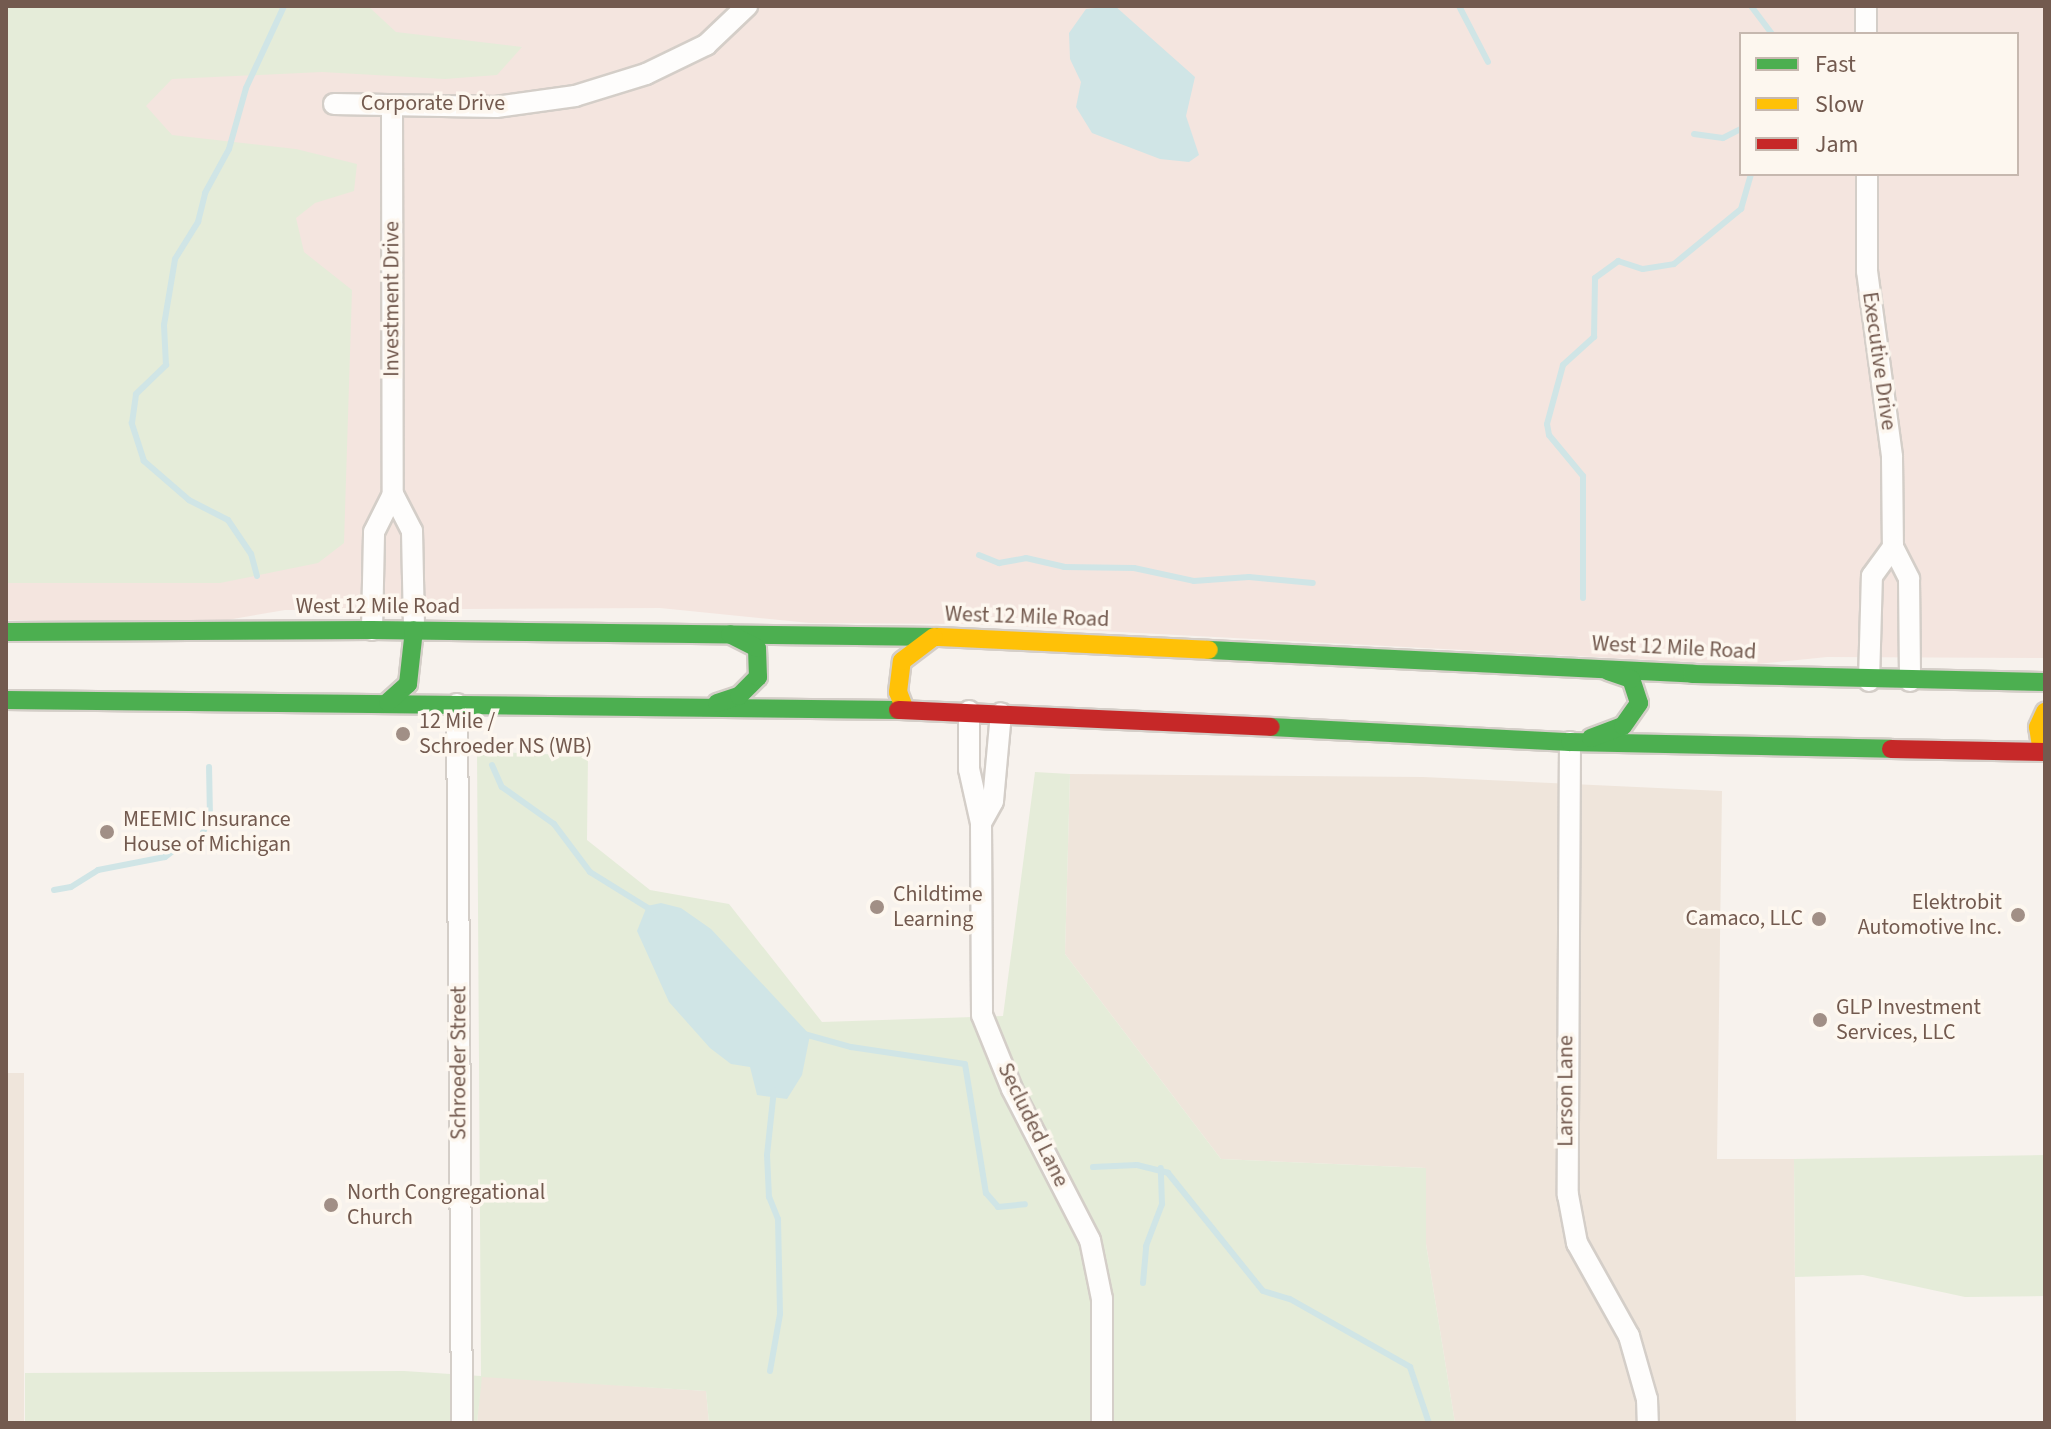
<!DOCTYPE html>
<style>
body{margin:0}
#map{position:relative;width:2051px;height:1429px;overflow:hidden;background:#f7f2ed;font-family:"Source Sans 3",sans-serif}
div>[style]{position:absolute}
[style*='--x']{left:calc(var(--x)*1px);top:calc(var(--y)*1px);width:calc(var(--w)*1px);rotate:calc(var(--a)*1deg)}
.residential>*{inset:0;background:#efe5db;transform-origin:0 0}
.commercial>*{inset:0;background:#f4e5df}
.green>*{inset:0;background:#e5ecd9}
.water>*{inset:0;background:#d0e5e6}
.stream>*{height:6px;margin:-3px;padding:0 3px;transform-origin:3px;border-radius:3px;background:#d0e5e6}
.roads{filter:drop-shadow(2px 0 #d4cec8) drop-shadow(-2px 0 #d4cec8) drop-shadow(0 2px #d4cec8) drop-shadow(0 -2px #d4cec8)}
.street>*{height:20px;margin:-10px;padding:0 10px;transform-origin:10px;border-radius:10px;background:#fefdfc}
.fast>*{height:18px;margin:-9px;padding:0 9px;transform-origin:9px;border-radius:9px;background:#4caf50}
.slow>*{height:18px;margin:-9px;padding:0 9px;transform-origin:9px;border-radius:9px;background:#ffc107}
.jam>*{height:18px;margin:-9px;padding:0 9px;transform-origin:9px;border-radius:9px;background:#c62828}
.dots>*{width:22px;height:22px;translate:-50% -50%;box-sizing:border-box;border:4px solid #fdf7ef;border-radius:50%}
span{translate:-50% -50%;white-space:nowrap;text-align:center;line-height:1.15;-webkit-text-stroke:7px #fdf7ef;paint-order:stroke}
.street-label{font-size:22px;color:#735a4f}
.poi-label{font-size:22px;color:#735a4f}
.left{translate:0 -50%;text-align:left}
.right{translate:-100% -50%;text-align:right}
.frame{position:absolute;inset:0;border:8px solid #735a4f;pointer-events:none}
.legend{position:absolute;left:1739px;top:32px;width:280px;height:144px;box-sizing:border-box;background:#fdf7ef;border:2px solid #c6b8af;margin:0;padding:10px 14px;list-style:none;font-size:24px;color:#735a4f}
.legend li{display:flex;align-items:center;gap:16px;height:40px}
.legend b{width:40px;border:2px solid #c6b8af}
</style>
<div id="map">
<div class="residential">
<div style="clip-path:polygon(1070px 774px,1423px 777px,1722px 791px,1717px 1159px,1794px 1159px,1796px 1423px,1455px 1423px,1426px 1244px,1426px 1168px,1221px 1159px,1065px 954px)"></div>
<div style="left:6px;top:1073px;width:18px;height:350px"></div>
<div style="clip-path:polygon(481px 1376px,706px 1391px,709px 1423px,477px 1423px)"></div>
</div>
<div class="commercial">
<div style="clip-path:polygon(evenodd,6px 6px,2045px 6px,2045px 658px,1827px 657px,1748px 665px,966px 624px,810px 623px,660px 608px,285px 610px,227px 620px,6px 620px,6px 6px,1741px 34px,2017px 34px,2017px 174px,1741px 174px,1741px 34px)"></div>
</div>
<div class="green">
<div style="clip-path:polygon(6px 6px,368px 6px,396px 32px,522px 47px,497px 75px,445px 79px,322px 72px,172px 79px,146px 106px,172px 135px,296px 149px,357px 164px,354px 191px,315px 203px,296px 218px,304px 252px,352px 290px,344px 543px,318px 563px,220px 583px,6px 583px)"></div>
<div style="clip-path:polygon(477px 751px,588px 756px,587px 840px,650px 890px,729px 904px,822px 1022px,1003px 1016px,1035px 772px,1070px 774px,1065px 954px,1221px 1159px,1426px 1168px,1426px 1244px,1455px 1423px,709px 1423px,706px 1391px,482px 1377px,477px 1423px,25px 1423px,25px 1373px,404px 1371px,481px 1376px)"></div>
<div style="clip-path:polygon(2045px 1155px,2045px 1296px,1965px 1297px,1863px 1275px,1795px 1277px,1794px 1159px)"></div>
</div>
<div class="water">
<div style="clip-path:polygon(1115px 6px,1195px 77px,1186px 116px,1199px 155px,1189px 162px,1160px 159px,1092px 133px,1076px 107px,1081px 82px,1070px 59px,1069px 33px,1086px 9px)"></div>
<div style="clip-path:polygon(661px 903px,681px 908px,711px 929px,810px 1035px,802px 1075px,787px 1099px,757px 1095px,750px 1067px,731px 1064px,710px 1048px,669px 1002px,637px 931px,647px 906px)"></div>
</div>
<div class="stream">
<div style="--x:1459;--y:6;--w:63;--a:62.6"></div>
<div style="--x:1751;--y:6;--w:35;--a:53"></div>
<div style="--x:1694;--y:134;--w:29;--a:8"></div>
<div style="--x:1723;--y:138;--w:20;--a:-27"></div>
<div style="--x:979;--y:555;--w:22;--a:22"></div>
<div style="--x:999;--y:563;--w:27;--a:-10"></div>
<div style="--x:1026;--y:558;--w:39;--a:13"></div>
<div style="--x:1064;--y:567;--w:70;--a:0.8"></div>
<div style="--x:1134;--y:568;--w:61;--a:12.2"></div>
<div style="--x:1194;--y:581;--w:55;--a:-4.2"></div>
<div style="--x:1249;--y:577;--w:64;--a:5.4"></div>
<div style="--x:257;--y:576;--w:23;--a:-105"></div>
<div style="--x:251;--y:554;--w:41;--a:-124.1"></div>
<div style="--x:228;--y:520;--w:44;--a:-152.9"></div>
<div style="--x:189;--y:500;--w:60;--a:-139.1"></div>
<div style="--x:144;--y:461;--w:40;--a:-108"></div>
<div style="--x:132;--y:423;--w:29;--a:-82"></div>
<div style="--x:136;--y:394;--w:42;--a:-44"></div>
<div style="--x:166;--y:365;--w:40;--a:-92.9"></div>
<div style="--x:164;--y:325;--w:67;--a:-80.5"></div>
<div style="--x:175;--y:259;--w:44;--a:-58.1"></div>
<div style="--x:198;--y:222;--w:30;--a:-76"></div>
<div style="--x:205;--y:193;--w:50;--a:-61.4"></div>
<div style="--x:229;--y:149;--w:63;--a:-74.4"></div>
<div style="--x:246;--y:88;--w:90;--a:-65.1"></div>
<div style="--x:1583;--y:598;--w:122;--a:-90"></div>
<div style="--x:1583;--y:476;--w:53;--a:-129.7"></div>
<div style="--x:1549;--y:435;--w:11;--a:-100"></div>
<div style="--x:1547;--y:424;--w:61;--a:-74.8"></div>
<div style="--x:1563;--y:365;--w:42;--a:-42.1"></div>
<div style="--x:1594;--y:337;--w:59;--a:-89"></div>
<div style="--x:1595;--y:278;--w:29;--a:-36"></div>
<div style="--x:1618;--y:261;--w:26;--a:18"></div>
<div style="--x:1643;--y:269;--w:31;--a:-9"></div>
<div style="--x:1674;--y:264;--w:87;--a:-39.4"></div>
<div style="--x:1741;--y:209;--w:36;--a:-74"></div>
<div style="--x:492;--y:765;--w:24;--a:66"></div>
<div style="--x:502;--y:787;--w:64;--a:35.4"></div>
<div style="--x:554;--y:824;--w:60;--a:53.1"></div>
<div style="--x:590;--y:872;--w:74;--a:31.8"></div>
<div style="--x:54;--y:890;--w:17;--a:-10"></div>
<div style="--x:71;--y:887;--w:32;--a:-32"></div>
<div style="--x:98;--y:870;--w:68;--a:-11"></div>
<div style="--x:165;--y:857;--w:20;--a:-37"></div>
<div style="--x:181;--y:845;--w:17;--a:-7"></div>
<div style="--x:198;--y:843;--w:29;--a:-65"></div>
<div style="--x:210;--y:817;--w:50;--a:-91.1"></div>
<div style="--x:804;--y:1034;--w:49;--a:15.5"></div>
<div style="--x:851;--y:1047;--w:115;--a:8.5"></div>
<div style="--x:965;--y:1064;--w:131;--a:80.8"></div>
<div style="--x:986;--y:1193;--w:18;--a:49"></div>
<div style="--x:998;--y:1207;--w:27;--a:-6"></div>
<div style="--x:1093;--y:1167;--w:44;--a:-2.6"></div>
<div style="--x:1137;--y:1165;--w:32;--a:14"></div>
<div style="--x:1168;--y:1173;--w:151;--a:51.2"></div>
<div style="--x:1263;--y:1291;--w:28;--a:17"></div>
<div style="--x:1290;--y:1299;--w:138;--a:29.5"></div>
<div style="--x:1410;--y:1367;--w:59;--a:71.3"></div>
<div style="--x:1143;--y:1283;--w:37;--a:-85"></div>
<div style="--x:1146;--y:1246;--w:45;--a:-69.1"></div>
<div style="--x:1162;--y:1204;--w:36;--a:-92"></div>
<div style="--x:770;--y:1371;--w:58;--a:-80"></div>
<div style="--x:780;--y:1314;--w:95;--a:-91.2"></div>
<div style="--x:778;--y:1219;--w:24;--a:-112"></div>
<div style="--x:769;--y:1197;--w:42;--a:-92.7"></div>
<div style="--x:767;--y:1155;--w:65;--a:-83.9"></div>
</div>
<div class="roads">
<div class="street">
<div style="--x:1866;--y:6;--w:28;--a:90"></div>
<div style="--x:334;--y:104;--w:162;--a:1.1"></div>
<div style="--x:496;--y:107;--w:80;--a:-7.9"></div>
<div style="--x:575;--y:96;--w:74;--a:-17.2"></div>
<div style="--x:646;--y:74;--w:67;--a:-25.8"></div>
<div style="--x:706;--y:45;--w:57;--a:-43.6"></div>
<div style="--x:392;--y:105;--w:389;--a:89.9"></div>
<div style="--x:393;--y:494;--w:42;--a:62.8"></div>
<div style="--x:412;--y:531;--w:99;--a:88.8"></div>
<div style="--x:1867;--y:174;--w:97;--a:90"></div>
<div style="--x:1867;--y:271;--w:188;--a:82.3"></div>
<div style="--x:1892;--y:457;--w:90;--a:89.4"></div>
<div style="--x:1893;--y:547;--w:36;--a:63"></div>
<div style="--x:1909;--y:579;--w:102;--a:89.4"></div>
<div style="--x:372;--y:630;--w:98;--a:-88.8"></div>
<div style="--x:374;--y:532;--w:42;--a:-63.4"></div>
<div style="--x:1869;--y:681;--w:105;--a:-88.4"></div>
<div style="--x:1872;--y:576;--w:36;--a:-54"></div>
<div style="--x:457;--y:704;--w:719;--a:89.6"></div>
<div style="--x:969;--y:711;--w:58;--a:90"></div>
<div style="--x:969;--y:769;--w:55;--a:77.5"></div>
<div style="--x:981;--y:823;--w:192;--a:89.7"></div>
<div style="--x:982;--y:1015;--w:80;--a:67.9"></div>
<div style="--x:1012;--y:1089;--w:170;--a:62.7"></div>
<div style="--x:1090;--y:1240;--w:60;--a:78.5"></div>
<div style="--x:1102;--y:1299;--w:124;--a:90"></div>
<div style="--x:1570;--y:742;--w:453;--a:90.3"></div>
<div style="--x:1568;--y:1195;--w:49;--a:79.4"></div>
<div style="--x:1577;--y:1243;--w:107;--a:60.8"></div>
<div style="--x:1629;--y:1336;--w:66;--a:74.1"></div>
<div style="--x:1647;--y:1399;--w:24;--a:88"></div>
<div style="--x:981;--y:823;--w:25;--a:-61"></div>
<div style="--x:993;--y:801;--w:88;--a:-84.8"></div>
</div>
<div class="fast">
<div style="--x:6;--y:632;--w:366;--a:-0.3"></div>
<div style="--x:372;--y:630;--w:566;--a:0.71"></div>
<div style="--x:1209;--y:650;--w:484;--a:2.8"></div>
<div style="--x:1692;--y:674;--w:353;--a:1.3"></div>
<div style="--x:6;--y:700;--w:892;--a:0.64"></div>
<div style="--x:388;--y:702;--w:27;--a:-42"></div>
<div style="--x:408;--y:684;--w:54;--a:-83.7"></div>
<div style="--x:717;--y:703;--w:23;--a:-18"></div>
<div style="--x:739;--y:696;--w:27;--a:-45"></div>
<div style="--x:758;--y:677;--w:29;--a:-92"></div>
<div style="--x:757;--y:648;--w:30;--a:-153"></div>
<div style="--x:1271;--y:727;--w:299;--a:2.9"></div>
<div style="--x:1570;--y:742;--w:321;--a:1.2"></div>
<div style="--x:1591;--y:738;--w:34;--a:-21"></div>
<div style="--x:1623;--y:726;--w:28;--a:-55"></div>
<div style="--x:1639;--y:703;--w:25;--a:-108"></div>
<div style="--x:1631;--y:679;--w:24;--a:-161"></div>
</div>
<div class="slow">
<div style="--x:938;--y:637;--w:271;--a:2.7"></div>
<div style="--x:905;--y:710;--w:19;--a:-111"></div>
<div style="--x:898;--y:692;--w:31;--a:-83"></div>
<div style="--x:902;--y:661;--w:40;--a:-37"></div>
<div style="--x:2042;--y:752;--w:25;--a:-99"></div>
<div style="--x:2038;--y:727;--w:17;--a:-65"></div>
</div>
<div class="jam">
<div style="--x:898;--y:710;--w:373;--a:2.6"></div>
<div style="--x:1891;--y:749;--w:154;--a:1.1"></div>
</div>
</div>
<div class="dots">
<div style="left:403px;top:734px;background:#a18f86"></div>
<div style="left:107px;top:832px;background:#a18f86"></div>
<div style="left:877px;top:907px;background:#a18f86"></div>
<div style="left:2018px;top:915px;background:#a18f86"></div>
<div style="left:1819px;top:919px;background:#a18f86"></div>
<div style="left:1820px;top:1020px;background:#a18f86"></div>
<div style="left:331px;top:1205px;background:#a18f86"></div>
</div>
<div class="street-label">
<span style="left:433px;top:104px">Corporate Drive</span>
<span style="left:392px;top:299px;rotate:-90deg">Investment Drive</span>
<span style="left:1879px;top:361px;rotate:82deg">Executive Drive</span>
<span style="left:378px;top:607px">West 12 Mile Road</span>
<span style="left:1027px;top:617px;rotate:2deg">West 12 Mile Road</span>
<span style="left:1674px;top:648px;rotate:3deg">West 12 Mile Road</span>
<span style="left:459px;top:1063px;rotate:-90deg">Schroeder Street</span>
<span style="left:1566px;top:1091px;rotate:-90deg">Larson Lane</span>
<span style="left:1033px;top:1125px;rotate:64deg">Secluded Lane</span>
</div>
<div class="poi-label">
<span class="left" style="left:419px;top:734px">12 Mile /<br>Schroeder NS (WB)</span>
<span class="left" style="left:123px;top:832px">MEEMIC Insurance<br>House of Michigan</span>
<span class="left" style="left:893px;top:907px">Childtime<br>Learning</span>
<span class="right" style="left:2002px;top:915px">Elektrobit<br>Automotive Inc.</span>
<span class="right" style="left:1803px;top:919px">Camaco, LLC</span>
<span class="left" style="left:1836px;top:1020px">GLP Investment<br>Services, LLC</span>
<span class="left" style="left:347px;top:1205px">North Congregational<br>Church</span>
</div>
<div class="frame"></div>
<ul class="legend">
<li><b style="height:10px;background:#4caf50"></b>Fast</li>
<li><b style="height:10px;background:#ffc107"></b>Slow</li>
<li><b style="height:10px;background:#c62828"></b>Jam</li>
</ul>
</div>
